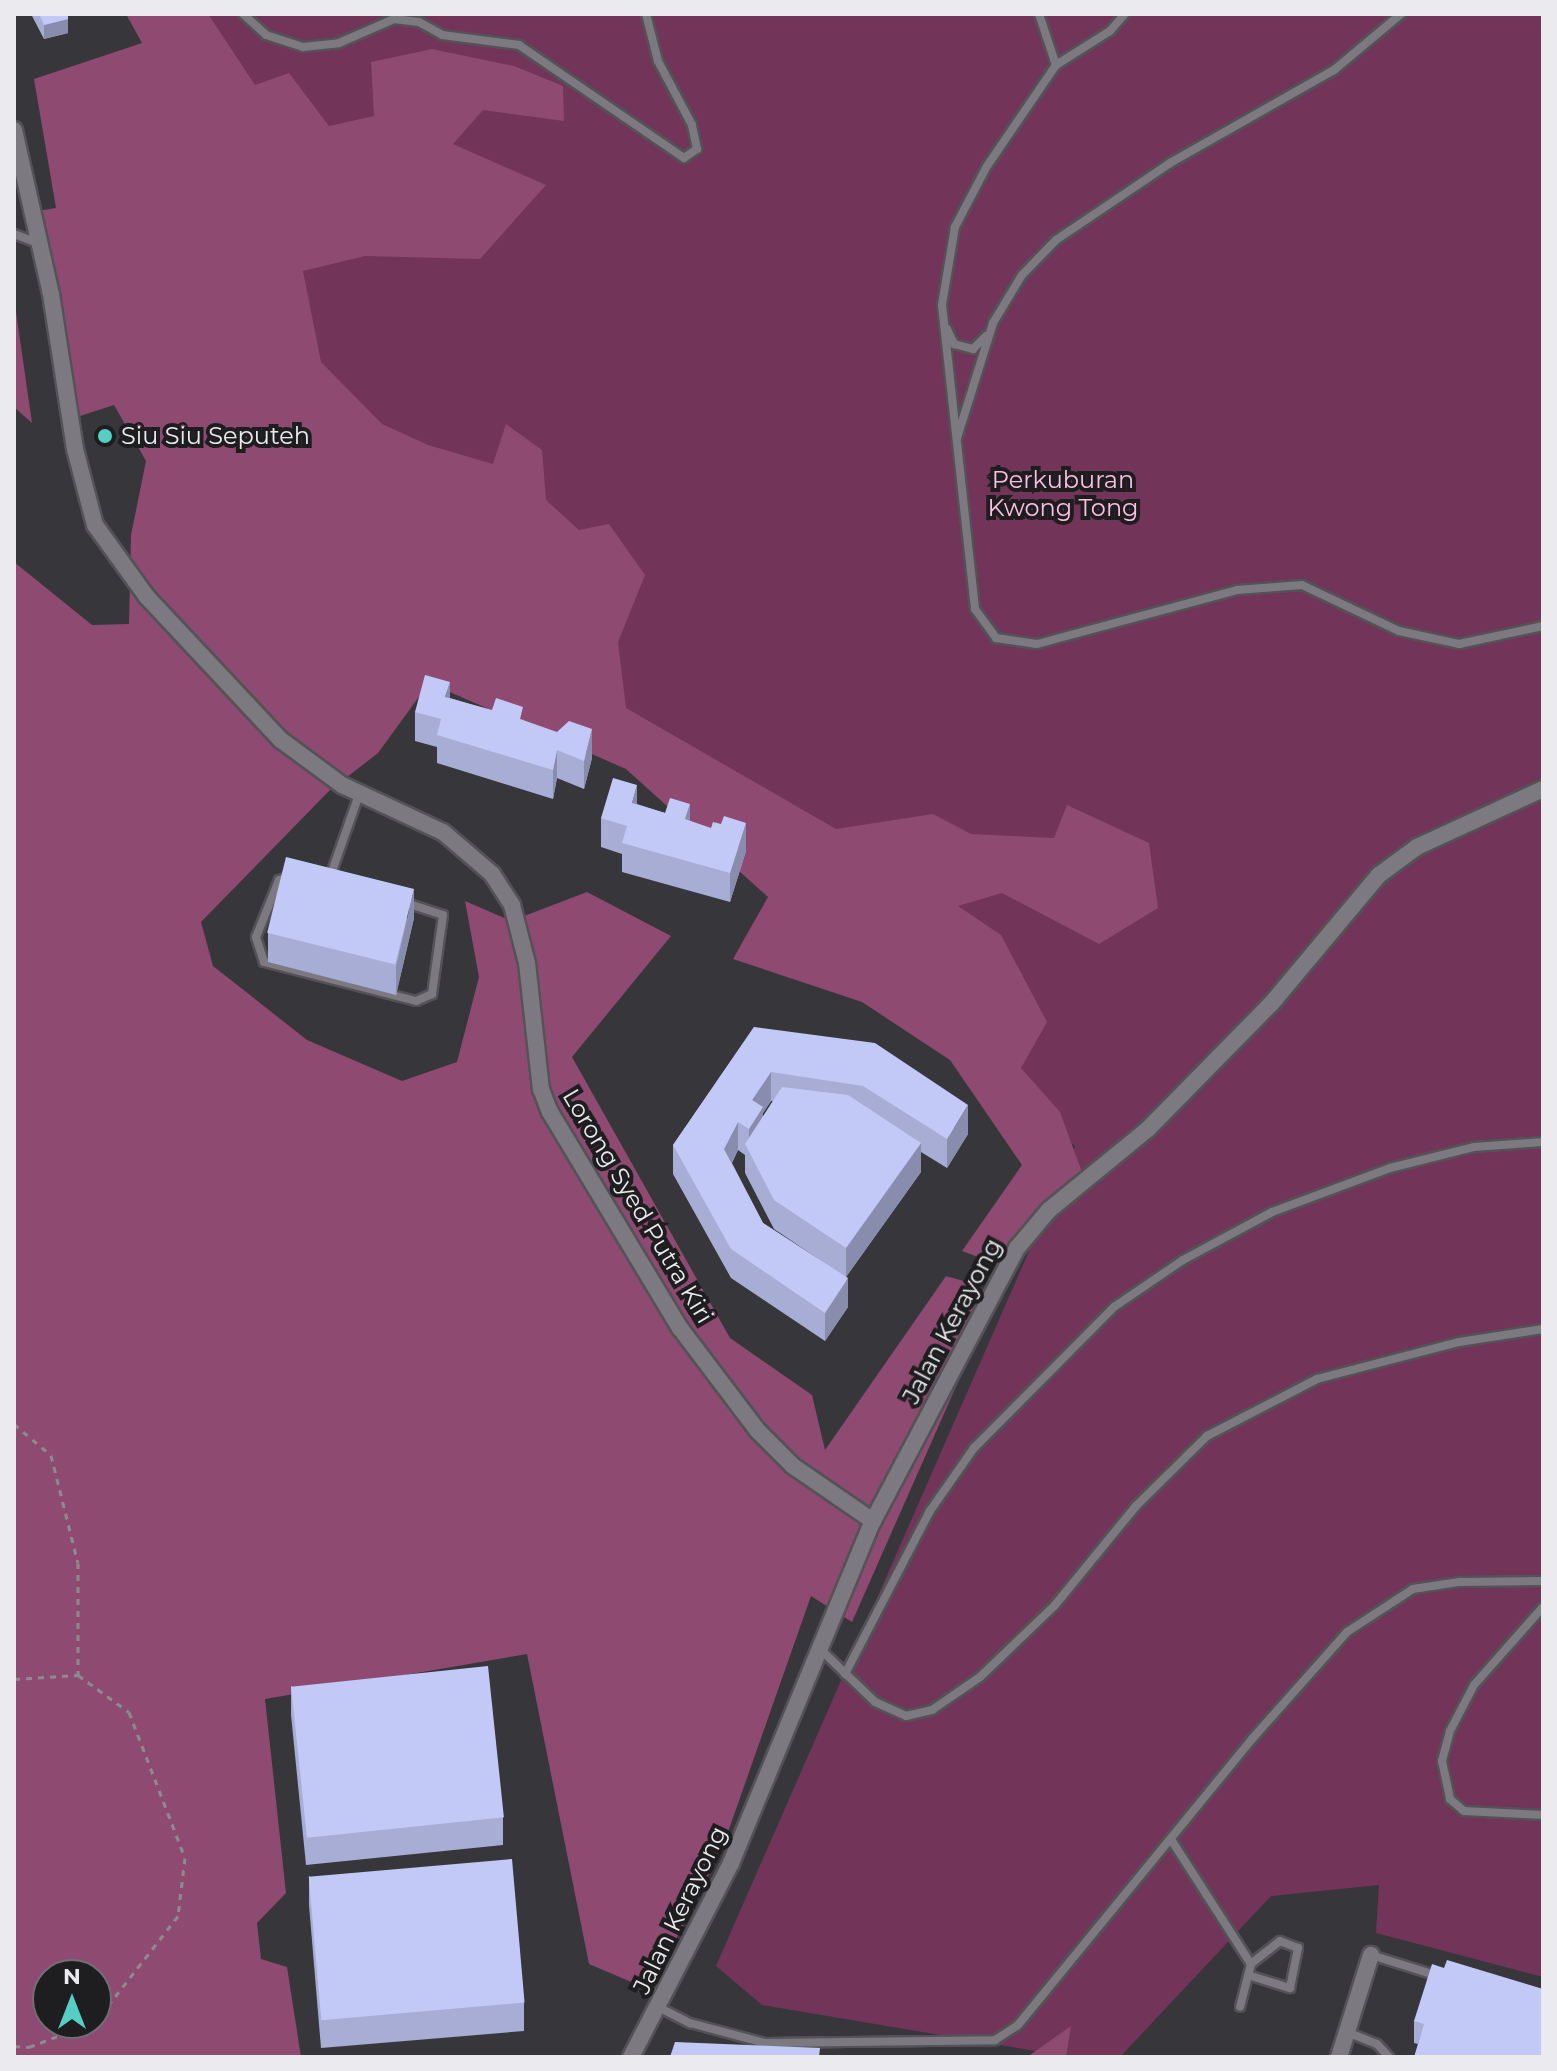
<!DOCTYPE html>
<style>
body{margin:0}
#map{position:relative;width:1557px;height:2071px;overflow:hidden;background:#37363b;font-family:Montserrat,sans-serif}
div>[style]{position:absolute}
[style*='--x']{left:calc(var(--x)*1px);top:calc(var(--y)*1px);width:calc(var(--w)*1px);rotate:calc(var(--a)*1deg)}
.green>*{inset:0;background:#723459}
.forest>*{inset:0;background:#8f4a72}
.path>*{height:3px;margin-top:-1.5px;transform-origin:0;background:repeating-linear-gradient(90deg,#8c8b8f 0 6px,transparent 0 12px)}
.roads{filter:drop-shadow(2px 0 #545257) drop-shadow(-2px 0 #545257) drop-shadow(0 2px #545257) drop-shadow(0 -2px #545257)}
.service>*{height:8px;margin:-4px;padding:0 4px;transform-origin:4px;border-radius:4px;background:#7c7a80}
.minor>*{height:16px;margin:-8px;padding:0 8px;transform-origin:8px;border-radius:8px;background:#7c7a80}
.wall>*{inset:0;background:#a7add4}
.shaded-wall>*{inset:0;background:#888dad}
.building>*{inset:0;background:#c2c9f7;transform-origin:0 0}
.dots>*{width:22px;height:22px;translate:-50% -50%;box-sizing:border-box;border:4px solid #1e1e20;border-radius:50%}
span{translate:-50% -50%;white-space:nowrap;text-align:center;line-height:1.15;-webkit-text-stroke:8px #1e1e20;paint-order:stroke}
.poi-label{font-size:24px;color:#ebeaee}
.left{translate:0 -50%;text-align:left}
.park-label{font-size:24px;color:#fdbfe0}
.street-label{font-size:24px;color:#ebeaee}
.frame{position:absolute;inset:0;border:16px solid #ebeaee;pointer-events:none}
.north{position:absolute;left:32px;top:1959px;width:80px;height:80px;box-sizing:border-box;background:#1e1e20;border:2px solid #707072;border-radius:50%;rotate:0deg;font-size:22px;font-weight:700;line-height:32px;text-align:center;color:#ebeaee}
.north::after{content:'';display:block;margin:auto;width:28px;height:36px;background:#56cec4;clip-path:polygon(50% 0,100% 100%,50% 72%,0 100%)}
</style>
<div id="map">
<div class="green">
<div style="clip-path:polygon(169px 14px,1543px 14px,1543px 1977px,1376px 1933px,1379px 1885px,1271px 1896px,1120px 2057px,1071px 2057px,762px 2005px,716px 1966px,1075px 1146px,321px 475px)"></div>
</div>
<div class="forest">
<div style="clip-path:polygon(evenodd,126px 14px,208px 14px,255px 85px,289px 73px,329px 126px,374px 116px,371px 62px,432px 49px,514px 66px,563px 86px,564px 121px,483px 110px,453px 144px,546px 185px,480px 259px,365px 256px,303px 271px,321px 362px,382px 424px,428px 445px,493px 464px,506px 424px,542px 450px,546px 500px,579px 530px,609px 524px,645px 575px,618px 642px,626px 708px,836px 829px,933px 814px,971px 834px,1054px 838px,1067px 805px,1149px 843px,1158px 908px,1099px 944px,1002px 893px,958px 906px,1001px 935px,1047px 1022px,1021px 1068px,1060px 1112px,1083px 1175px,1013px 1270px,962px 1251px,1022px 1165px,950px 1060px,862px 1002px,733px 959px,768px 897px,626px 769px,429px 683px,378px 753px,329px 791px,201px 922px,213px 966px,307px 1040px,402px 1081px,457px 1062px,479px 977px,465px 901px,511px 921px,587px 892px,671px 936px,572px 1057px,730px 1338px,812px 1395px,825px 1450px,946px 1276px,967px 1282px,992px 1305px,852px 1622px,811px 1596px,722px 1849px,650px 1990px,589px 1964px,527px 1654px,265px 1699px,286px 1893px,257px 1923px,261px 1959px,287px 1967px,301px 2057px,14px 2057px,14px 562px,92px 625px,129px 624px,131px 535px,146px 461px,114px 405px,80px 416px,38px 211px,56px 208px,34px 79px,142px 43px,126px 14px,48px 1975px,96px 1975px,96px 2023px,48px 2023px,48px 1975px)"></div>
<div style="clip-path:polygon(14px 298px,32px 423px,14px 407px)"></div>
<div style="clip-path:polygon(1071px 2026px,1066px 2057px,836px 2057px,1030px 2055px)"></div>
</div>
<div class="path">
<div style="--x:14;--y:1424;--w:48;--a:40"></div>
<div style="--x:51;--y:1455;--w:111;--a:76"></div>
<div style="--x:78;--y:1563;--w:112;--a:90"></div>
<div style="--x:78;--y:1675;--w:63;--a:36"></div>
<div style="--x:129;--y:1712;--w:156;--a:69"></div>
<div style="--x:185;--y:1858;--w:58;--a:96.9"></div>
<div style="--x:178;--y:1916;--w:133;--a:128"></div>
<div style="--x:14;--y:1679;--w:64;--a:-3.6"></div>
<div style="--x:14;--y:2046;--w:15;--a:4"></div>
<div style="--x:29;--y:2047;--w:67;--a:-20.9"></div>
</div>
<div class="roads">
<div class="service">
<div style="--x:243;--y:14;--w:31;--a:42"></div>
<div style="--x:266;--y:35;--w:39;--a:18"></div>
<div style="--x:303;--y:47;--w:36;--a:-6"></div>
<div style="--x:339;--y:43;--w:60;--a:-23.6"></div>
<div style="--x:394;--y:19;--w:25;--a:7"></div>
<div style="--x:419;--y:22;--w:26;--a:29"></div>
<div style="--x:442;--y:35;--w:78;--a:7.4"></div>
<div style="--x:519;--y:45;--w:200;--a:34.4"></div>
<div style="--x:684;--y:158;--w:16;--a:-35"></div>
<div style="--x:697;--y:149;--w:25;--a:-102"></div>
<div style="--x:692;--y:125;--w:72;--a:-118"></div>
<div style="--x:658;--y:61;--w:49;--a:-104.3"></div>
<div style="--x:1039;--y:14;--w:54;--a:71.6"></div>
<div style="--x:1056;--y:65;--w:122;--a:124.3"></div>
<div style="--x:987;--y:166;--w:69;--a:117.7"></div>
<div style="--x:955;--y:227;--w:79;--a:99.5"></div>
<div style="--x:942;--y:305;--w:306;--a:83.8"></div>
<div style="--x:975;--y:609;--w:36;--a:54"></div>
<div style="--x:996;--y:638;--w:41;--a:8.3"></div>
<div style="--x:1037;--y:644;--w:207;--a:-15.1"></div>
<div style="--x:1237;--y:590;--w:65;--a:-4.4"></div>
<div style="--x:1302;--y:585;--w:107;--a:25.4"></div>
<div style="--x:1399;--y:631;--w:61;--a:12.2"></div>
<div style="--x:1459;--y:644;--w:86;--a:-12.1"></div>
<div style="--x:1056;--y:65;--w:64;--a:-32.2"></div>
<div style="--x:1110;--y:31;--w:23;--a:-49"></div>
<div style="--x:14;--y:234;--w:26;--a:21"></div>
<div style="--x:947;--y:329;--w:17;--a:65"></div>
<div style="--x:954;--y:344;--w:20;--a:15"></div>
<div style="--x:973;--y:349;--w:18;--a:-45"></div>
<div style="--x:957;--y:438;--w:121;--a:-72.6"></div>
<div style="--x:993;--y:323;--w:56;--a:-58.9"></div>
<div style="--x:1022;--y:275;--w:49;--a:-45.8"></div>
<div style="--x:1056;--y:240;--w:138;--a:-34"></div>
<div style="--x:1170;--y:163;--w:189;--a:-29.6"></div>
<div style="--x:1334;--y:70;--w:87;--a:-39.9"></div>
<div style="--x:309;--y:871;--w:141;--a:18.2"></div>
<div style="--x:443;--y:915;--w:80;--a:97.9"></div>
<div style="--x:432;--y:994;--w:17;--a:156"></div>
<div style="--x:416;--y:1001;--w:157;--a:-165.6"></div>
<div style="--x:264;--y:962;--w:26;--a:-108"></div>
<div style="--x:256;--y:937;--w:61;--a:-68"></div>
<div style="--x:279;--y:880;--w:31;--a:-17"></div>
<div style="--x:330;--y:877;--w:90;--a:-70.6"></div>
<div style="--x:1543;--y:1607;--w:104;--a:131.5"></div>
<div style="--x:1474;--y:1685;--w:52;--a:117.6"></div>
<div style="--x:1450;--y:1731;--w:31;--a:105"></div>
<div style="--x:1442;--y:1761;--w:39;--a:78"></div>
<div style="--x:1450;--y:1799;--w:18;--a:41"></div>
<div style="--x:1464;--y:1811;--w:79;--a:2.9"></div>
<div style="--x:820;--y:1649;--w:76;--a:43.9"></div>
<div style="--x:875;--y:1702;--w:34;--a:24"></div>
<div style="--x:906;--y:1716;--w:27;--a:-13"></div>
<div style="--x:932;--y:1710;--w:58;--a:-34.5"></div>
<div style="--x:980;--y:1677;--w:104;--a:-43.8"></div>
<div style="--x:1055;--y:1605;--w:128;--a:-50.7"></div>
<div style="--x:1136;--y:1506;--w:100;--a:-44.6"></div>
<div style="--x:1207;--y:1436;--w:124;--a:-27.4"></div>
<div style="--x:1317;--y:1379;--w:147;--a:-14.6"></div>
<div style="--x:1459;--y:1342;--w:85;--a:-8.8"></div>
<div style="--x:845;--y:1674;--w:184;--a:-62.5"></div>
<div style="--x:930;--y:1511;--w:77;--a:-55.1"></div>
<div style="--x:974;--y:1448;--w:199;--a:-45.2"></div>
<div style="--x:1114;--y:1307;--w:83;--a:-34.3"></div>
<div style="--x:1183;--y:1260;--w:101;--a:-28.3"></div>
<div style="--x:1272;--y:1212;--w:126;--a:-20.4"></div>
<div style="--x:1390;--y:1168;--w:87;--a:-14"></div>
<div style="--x:1474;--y:1147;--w:69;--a:-4.1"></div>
<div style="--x:1172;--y:1841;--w:146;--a:57.3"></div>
<div style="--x:1251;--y:1964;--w:44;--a:104.3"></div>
<div style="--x:1371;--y:1955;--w:70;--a:17.4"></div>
<div style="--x:1251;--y:1976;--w:41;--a:17.1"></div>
<div style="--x:1290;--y:1988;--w:41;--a:-78.7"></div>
<div style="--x:1298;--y:1948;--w:19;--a:-159"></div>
<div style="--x:1280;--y:1941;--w:37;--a:142"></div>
<div style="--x:660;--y:2008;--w:34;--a:27"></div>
<div style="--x:690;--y:2023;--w:78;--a:14.9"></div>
<div style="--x:765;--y:2043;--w:230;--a:-0.7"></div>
<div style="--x:995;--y:2040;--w:27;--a:-33"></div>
<div style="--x:1018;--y:2025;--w:370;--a:-50.7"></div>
<div style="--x:1252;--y:1739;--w:143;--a:-48.4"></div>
<div style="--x:1347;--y:1632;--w:79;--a:-33.1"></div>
<div style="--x:1413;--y:1589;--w:47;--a:-8.7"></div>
<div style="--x:1459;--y:1582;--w:84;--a:-0.7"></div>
<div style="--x:1347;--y:2032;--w:32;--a:22"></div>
<div style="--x:1377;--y:2044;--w:18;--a:47"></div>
</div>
<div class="minor">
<div style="--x:14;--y:130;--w:168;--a:77.3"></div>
<div style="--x:51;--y:294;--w:157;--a:81.2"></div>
<div style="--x:75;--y:449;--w:79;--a:75.3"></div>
<div style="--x:95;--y:525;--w:89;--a:54.2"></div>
<div style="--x:147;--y:597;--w:196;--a:46.9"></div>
<div style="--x:281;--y:740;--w:76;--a:36.4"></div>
<div style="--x:342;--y:785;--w:111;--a:25"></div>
<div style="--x:443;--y:832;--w:65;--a:40.6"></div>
<div style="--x:492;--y:874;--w:37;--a:57"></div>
<div style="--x:512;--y:905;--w:60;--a:75.5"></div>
<div style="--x:527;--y:963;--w:127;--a:83.7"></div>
<div style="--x:541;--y:1089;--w:25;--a:69"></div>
<div style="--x:550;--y:1112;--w:252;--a:59"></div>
<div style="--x:680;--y:1328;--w:129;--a:52.9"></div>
<div style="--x:758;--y:1431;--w:49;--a:45"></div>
<div style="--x:793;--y:1466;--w:97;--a:34.5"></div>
<div style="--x:631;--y:2057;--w:218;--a:-62.7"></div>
<div style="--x:731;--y:1863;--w:370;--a:-67.5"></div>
<div style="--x:873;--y:1521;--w:309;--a:-62.2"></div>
<div style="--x:1017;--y:1248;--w:50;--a:-49.9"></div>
<div style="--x:1049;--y:1210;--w:128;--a:-39.3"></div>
<div style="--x:1148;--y:1129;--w:175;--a:-45.5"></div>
<div style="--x:1271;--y:1004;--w:168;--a:-50.1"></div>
<div style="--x:1379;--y:875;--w:47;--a:-36.4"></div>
<div style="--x:1417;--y:847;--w:139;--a:-24.7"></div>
<div style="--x:1339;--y:2057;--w:107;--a:-72.6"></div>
</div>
</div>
<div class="wall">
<div style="clip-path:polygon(31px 14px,68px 14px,68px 33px,44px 39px)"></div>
<div style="clip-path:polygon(450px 698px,523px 720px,592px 758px,584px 789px,557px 778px,553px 799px,437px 763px,437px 747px,415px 741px,415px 712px)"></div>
<div style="clip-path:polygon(637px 804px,690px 821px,746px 851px,730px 902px,622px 872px,622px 854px,601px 847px,601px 818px)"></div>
<div style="clip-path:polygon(414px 918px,396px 995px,268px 962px,268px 933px)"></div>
<div style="clip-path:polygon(evenodd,754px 1027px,968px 1134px,947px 1168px,921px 1152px,921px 1172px,846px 1277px,848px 1307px,825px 1341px,731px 1278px,673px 1174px,673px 1145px,754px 1027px,771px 1101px,773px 1101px,763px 1117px,763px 1113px,771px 1101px,754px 1027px,738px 1150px,745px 1155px,745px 1173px,774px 1229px,826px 1264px,763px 1223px,732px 1163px,738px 1150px)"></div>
<div style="clip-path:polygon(291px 1686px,503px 1817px,503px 1845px,306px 1865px,291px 1715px)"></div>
<div style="clip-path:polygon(309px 1876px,524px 2002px,524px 2031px,321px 2048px,309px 1905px)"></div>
<div style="clip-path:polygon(1444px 1968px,1418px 2044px,1414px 2043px,1414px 2021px)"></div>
</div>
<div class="shaded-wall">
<div style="clip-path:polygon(68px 19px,68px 33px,44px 39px,44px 25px)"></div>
<div style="clip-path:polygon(450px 682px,450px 711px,445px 697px)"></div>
<div style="clip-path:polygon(592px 729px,592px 758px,584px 789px,584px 761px)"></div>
<div style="clip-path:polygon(557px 750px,557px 778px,553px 799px,553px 770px)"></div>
<div style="clip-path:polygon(637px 785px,637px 814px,632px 803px)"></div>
<div style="clip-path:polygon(690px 804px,690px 833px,685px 819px)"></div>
<div style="clip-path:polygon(746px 823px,746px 851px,730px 902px,730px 873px)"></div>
<div style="clip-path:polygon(414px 889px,414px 918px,396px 995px,396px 966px)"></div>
<div style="clip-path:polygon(771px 1072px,771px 1101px,763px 1113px,763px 1136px,749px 1152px,749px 1129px,752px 1100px)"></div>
<div style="clip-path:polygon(968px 1105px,968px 1134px,947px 1168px,947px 1139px)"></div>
<div style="clip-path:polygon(738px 1122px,738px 1150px,724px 1177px,724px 1149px)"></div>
<div style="clip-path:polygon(921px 1143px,921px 1172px,846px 1277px,846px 1248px)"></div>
<div style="clip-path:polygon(848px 1278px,848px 1307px,825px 1341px,825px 1313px)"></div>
</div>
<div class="building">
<div style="clip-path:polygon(39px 14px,68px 14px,68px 19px,44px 25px)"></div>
<div style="clip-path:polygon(425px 675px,450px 682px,445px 697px,492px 710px,496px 698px,523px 707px,520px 719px,557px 732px,569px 721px,592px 729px,584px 761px,557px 750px,553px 770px,437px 735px,441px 719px,415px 712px)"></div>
<div style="clip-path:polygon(613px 778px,637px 785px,632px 803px,665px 813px,670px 798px,690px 804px,685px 819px,711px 828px,713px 822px,721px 824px,724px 816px,746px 823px,730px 873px,622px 843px,627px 826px,601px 818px)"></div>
<div style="left:286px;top:857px;width:132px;height:78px;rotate:14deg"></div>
<div style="clip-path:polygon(754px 1027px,875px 1043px,968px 1105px,947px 1139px,863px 1086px,771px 1072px,752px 1100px,763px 1107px,749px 1129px,738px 1122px,724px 1149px,763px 1223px,848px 1278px,825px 1313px,731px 1249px,673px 1145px)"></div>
<div style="clip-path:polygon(782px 1087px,848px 1095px,921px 1143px,846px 1248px,774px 1200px,745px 1144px)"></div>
<div style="left:488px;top:1666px;width:152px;height:198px;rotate:84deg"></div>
<div style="left:512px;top:1859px;width:144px;height:204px;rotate:85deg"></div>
<div style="clip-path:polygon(1447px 1960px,1543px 1989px,1543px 2057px,1414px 2057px,1424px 2024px,1414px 2021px,1432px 1964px,1444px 1968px)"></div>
<div style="clip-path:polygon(675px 2042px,820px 2048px,819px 2057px,670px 2057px)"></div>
</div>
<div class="dots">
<div style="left:105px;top:436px;background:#56cec4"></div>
</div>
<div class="poi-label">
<span class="left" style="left:121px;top:436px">Siu Siu Seputeh</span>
</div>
<div class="park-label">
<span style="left:1063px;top:494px">Perkuburan<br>Kwong Tong</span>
</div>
<div class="street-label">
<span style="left:638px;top:1206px;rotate:59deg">Lorong Syed Putra Kiri</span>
<span style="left:952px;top:1321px;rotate:-62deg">Jalan Kerayong</span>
<span style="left:680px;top:1910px;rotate:-64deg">Jalan Kerayong</span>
</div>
<div class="frame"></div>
<div class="north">N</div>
</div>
